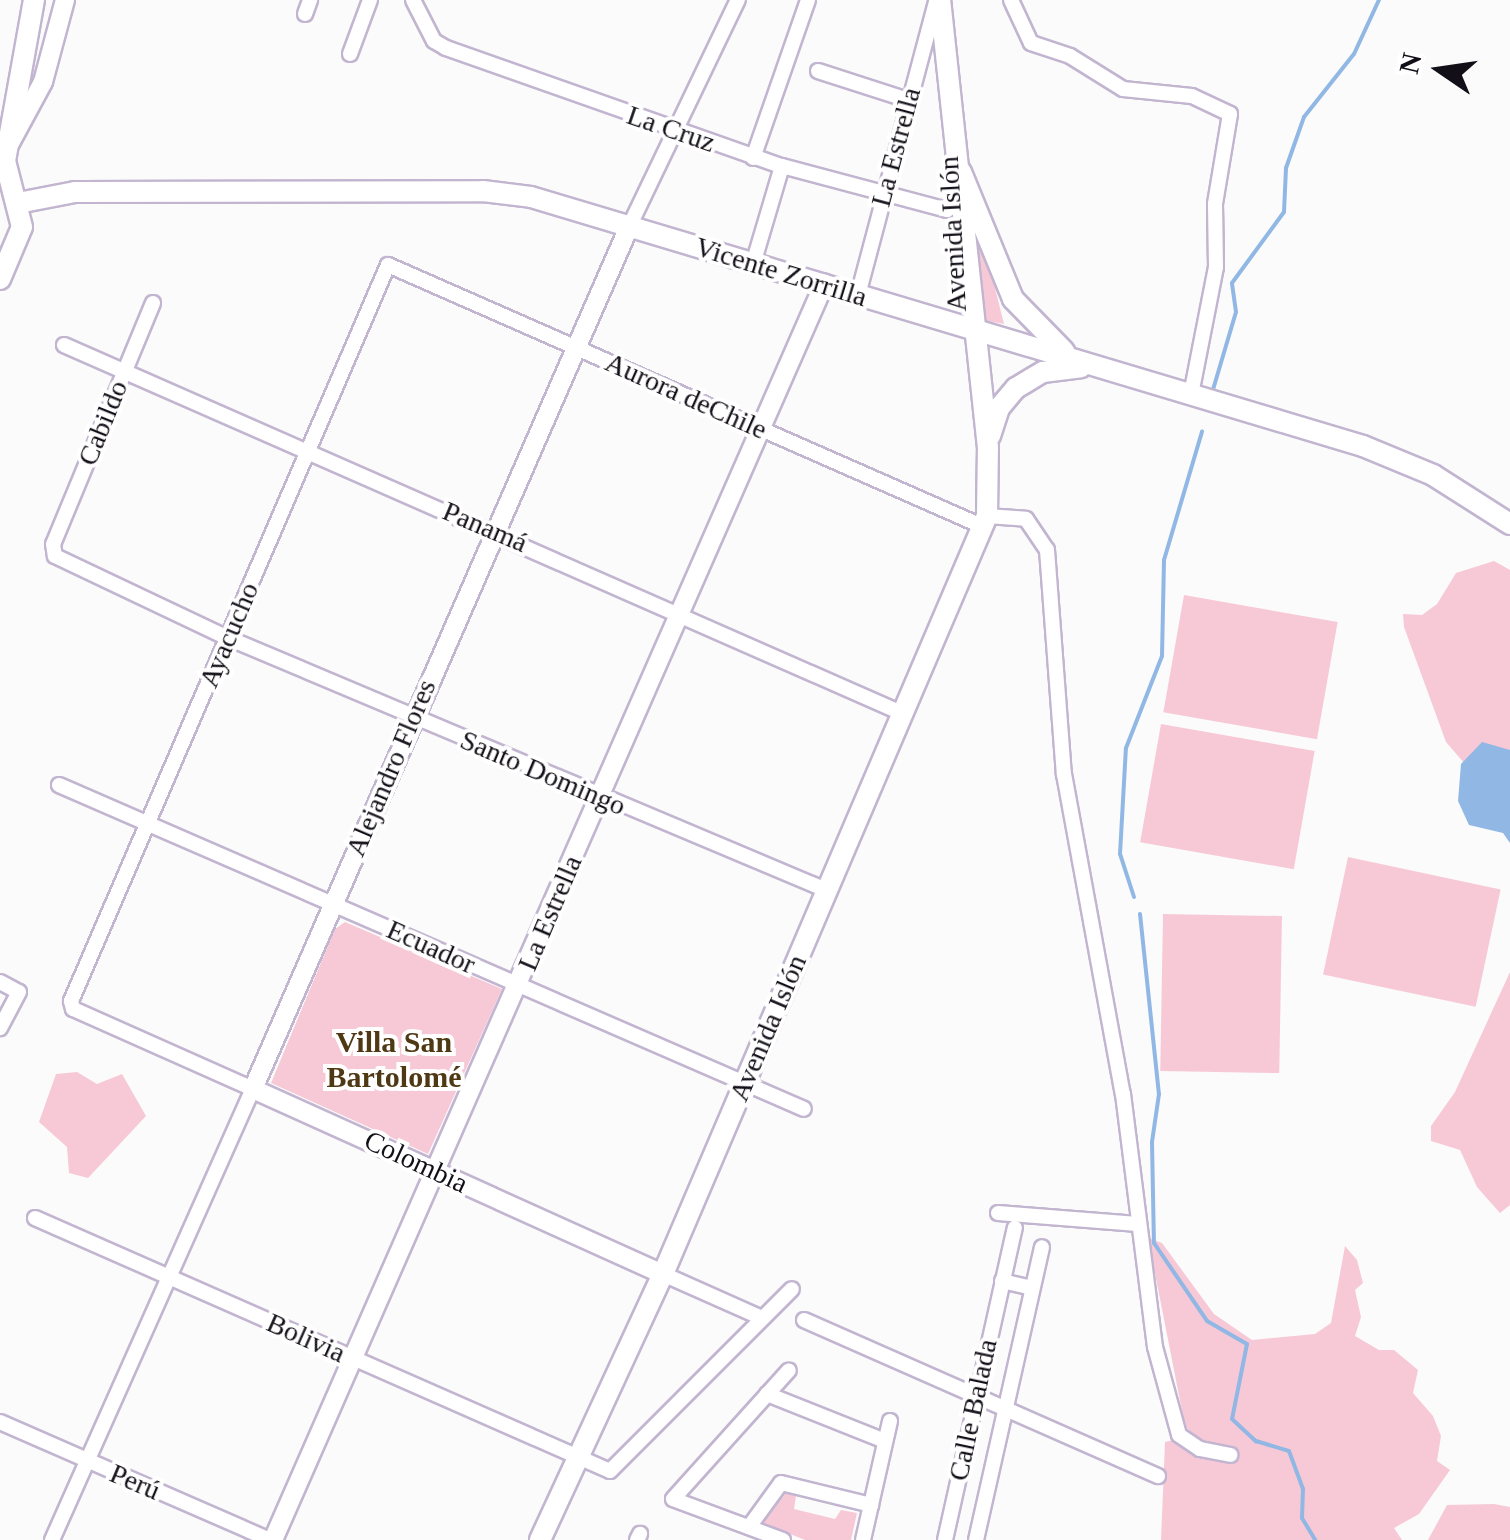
<!DOCTYPE html>
<meta charset="utf-8">
<style>
body{margin:0}
#map{position:relative;width:1510px;height:1540px;overflow:hidden;background:#fbfbfb;font-family:"Times New Roman",serif}
div>[style]{position:absolute}
[style*='--x']{left:calc(var(--x)*1px);top:calc(var(--y)*1px);width:calc(var(--w)*1px);rotate:calc(var(--a)*1deg)}
.green>*{inset:0;background:#f7c9d6;transform-origin:0 0}
.water>*{inset:0;background:#91b7e4}
.stream>*{height:4px;margin:-2px;padding:0 2px;transform-origin:2px;border-radius:2px;background:#91b7e4}
.roads{filter:drop-shadow(2px 0 #c2b5d0) drop-shadow(-2px 0 #c2b5d0) drop-shadow(0 2px #c2b5d0) drop-shadow(0 -2px #c2b5d0)}
.minor>*{height:14px;margin:-7px;padding:0 7px;transform-origin:7px;border-radius:7px;background:#fff}
.tertiary>*{height:18px;margin:-9px;padding:0 9px;transform-origin:9px;border-radius:9px;background:#fff}
.secondary>*{height:20px;margin:-10px;padding:0 10px;transform-origin:10px;border-radius:10px;background:#fff}
span{translate:-50% -50%;white-space:nowrap;text-align:center;line-height:1.15;-webkit-text-stroke:8px #fff;paint-order:stroke}
.street-label{font-size:28px;color:#130f18}
.neighbourhood-label{font-size:30px;color:#4e3914;font-weight:700}
.north{position:absolute;left:1390px;top:20px;width:100px;height:100px;-webkit-text-stroke:8px #fff;paint-order:stroke;rotate:283deg;font-size:28px;font-weight:700;line-height:40px;text-align:center;color:#130f18}
.north::after{content:'';display:block;margin:auto;width:35px;height:45px;background:#130f18;clip-path:polygon(50% 0,100% 100%,50% 72%,0 100%)}
</style>
<div id="map">
<div class="green">
<div style="clip-path:polygon(975px 225px,984px 244px,1004px 324px,982px 320px)"></div>
<div style="clip-path:polygon(1494px 561px,1510px 570px,1510px 816px,1446px 742px,1404px 627px,1403px 614px,1422px 615px,1437px 604px,1456px 573px)"></div>
<div style="left:1184px;top:595px;width:156px;height:119px;rotate:10deg"></div>
<div style="left:1161px;top:724px;width:156px;height:120px;rotate:10deg"></div>
<div style="left:1348px;top:857px;width:156px;height:120px;rotate:12deg"></div>
<div style="left:1163px;top:914px;width:119px;height:157px;rotate:1deg"></div>
<div style="clip-path:polygon(345px 922px,502px 989px,428px 1154px,271px 1083px,335px 929px)"></div>
<div style="clip-path:polygon(1510px 972px,1510px 1205px,1500px 1213px,1477px 1187px,1460px 1150px,1431px 1141px,1431px 1126px,1455px 1092px)"></div>
<div style="clip-path:polygon(77px 1072px,97px 1084px,122px 1074px,146px 1116px,88px 1178px,69px 1173px,67px 1147px,39px 1122px,56px 1074px)"></div>
<div style="clip-path:polygon(1148px 1238px,1162px 1243px,1214px 1314px,1252px 1340px,1315px 1334px,1331px 1323px,1345px 1246px,1357px 1260px,1363px 1283px,1355px 1290px,1361px 1317px,1355px 1336px,1379px 1350px,1394px 1350px,1418px 1370px,1413px 1393px,1433px 1416px,1441px 1436px,1437px 1461px,1450px 1470px,1419px 1514px,1394px 1528px,1402px 1540px,1161px 1540px,1165px 1442px,1194px 1435px,1185px 1426px)"></div>
<div style="clip-path:polygon(786px 1493px,796px 1496px,794px 1509px,835px 1519px,841px 1510px,857px 1513px,851px 1540px,805px 1540px,763px 1523px)"></div>
<div style="clip-path:polygon(1494px 1504px,1510px 1507px,1510px 1540px,1428px 1540px,1447px 1505px)"></div>
</div>
<div class="water">
<div style="clip-path:polygon(1482px 742px,1510px 750px,1510px 843px,1503px 833px,1469px 825px,1458px 801px,1461px 764px)"></div>
</div>
<div class="stream">
<div style="--x:1212;--y:393;--w:84;--a:-73.5"></div>
<div style="--x:1236;--y:312;--w:29;--a:-98"></div>
<div style="--x:1232;--y:283;--w:88;--a:-53.8"></div>
<div style="--x:1284;--y:212;--w:44;--a:-87.4"></div>
<div style="--x:1286;--y:168;--w:54;--a:-70.6"></div>
<div style="--x:1304;--y:117;--w:80;--a:-51.6"></div>
<div style="--x:1354;--y:54;--w:60;--a:-65.2"></div>
<div style="--x:1134;--y:897;--w:45;--a:-108"></div>
<div style="--x:1120;--y:854;--w:106;--a:-86.8"></div>
<div style="--x:1126;--y:748;--w:99;--a:-68.6"></div>
<div style="--x:1162;--y:656;--w:96;--a:-88.8"></div>
<div style="--x:1164;--y:560;--w:134;--a:-73.5"></div>
<div style="--x:1140;--y:914;--w:181;--a:84"></div>
<div style="--x:1159;--y:1094;--w:49;--a:98.3"></div>
<div style="--x:1152;--y:1142;--w:101;--a:88.9"></div>
<div style="--x:1154;--y:1243;--w:94;--a:55.8"></div>
<div style="--x:1207;--y:1321;--w:46;--a:29.9"></div>
<div style="--x:1247;--y:1344;--w:76;--a:101.3"></div>
<div style="--x:1232;--y:1419;--w:33;--a:43"></div>
<div style="--x:1256;--y:1441;--w:34;--a:17"></div>
<div style="--x:1289;--y:1451;--w:40;--a:69.8"></div>
<div style="--x:1303;--y:1489;--w:29;--a:92"></div>
<div style="--x:1302;--y:1518;--w:26;--a:59"></div>
</div>
<div class="roads">
<div class="minor">
<div style="--x:413;--y:0;--w:46;--a:62.9"></div>
<div style="--x:434;--y:41;--w:14;--a:30"></div>
<div style="--x:446;--y:48;--w:356;--a:19.4"></div>
<div style="--x:782;--y:166;--w:171;--a:14.9"></div>
<div style="--x:947;--y:210;--w:12;--a:-35"></div>
<div style="--x:1011;--y:0;--w:47;--a:65.1"></div>
<div style="--x:1031;--y:43;--w:41;--a:18.4"></div>
<div style="--x:1070;--y:56;--w:62;--a:31.9"></div>
<div style="--x:1123;--y:89;--w:69;--a:5.8"></div>
<div style="--x:1192;--y:96;--w:42;--a:25.3"></div>
<div style="--x:1230;--y:114;--w:91;--a:99.5"></div>
<div style="--x:1215;--y:204;--w:63;--a:89.1"></div>
<div style="--x:1216;--y:267;--w:130;--a:101.1"></div>
<div style="--x:305;--y:14;--w:15;--a:-70"></div>
<div style="--x:350;--y:54;--w:58;--a:-69.7"></div>
<div style="--x:818;--y:71;--w:95;--a:17.9"></div>
<div style="--x:753;--y:158;--w:167;--a:-70.8"></div>
<div style="--x:629;--y:227;--w:252;--a:-64.4"></div>
<div style="--x:753;--y:264;--w:102;--a:-73.5"></div>
<div style="--x:858;--y:295;--w:304;--a:-75.1"></div>
<div style="--x:153;--y:303;--w:261;--a:112.5"></div>
<div style="--x:53;--y:544;--w:12;--a:81"></div>
<div style="--x:55;--y:556;--w:191;--a:25.4"></div>
<div style="--x:228;--y:638;--w:649;--a:22.85"></div>
<div style="--x:64;--y:345;--w:917;--a:23.72"></div>
<div style="--x:987;--y:516;--w:39;--a:4"></div>
<div style="--x:1026;--y:519;--w:37;--a:56"></div>
<div style="--x:1047;--y:550;--w:225;--a:85.7"></div>
<div style="--x:1064;--y:774;--w:325;--a:79.6"></div>
<div style="--x:1123;--y:1094;--w:255;--a:82.8"></div>
<div style="--x:1155;--y:1347;--w:91;--a:74.7"></div>
<div style="--x:1179;--y:1435;--w:25;--a:34"></div>
<div style="--x:1200;--y:1449;--w:31;--a:11"></div>
<div style="--x:59;--y:785;--w:812;--a:23.5"></div>
<div style="--x:0;--y:982;--w:21;--a:28"></div>
<div style="--x:19;--y:992;--w:41;--a:117.8"></div>
<div style="--x:998;--y:1213;--w:140;--a:4.5"></div>
<div style="--x:35;--y:1218;--w:628;--a:23.75"></div>
<div style="--x:610;--y:1471;--w:257;--a:-45"></div>
<div style="--x:663;--y:1274;--w:108;--a:24"></div>
<div style="--x:1002;--y:1281;--w:31;--a:13"></div>
<div style="--x:804;--y:1320;--w:387;--a:23.8"></div>
<div style="--x:767;--y:1394;--w:127;--a:21.7"></div>
<div style="--x:0;--y:1422;--w:295;--a:23.6"></div>
<div style="--x:749;--y:1527;--w:54;--a:-54"></div>
<div style="--x:781;--y:1483;--w:93;--a:13.7"></div>
<div style="--x:52;--y:1540;--w:494;--a:-66"></div>
<div style="--x:253;--y:1089;--w:197;--a:-156"></div>
<div style="--x:73;--y:1009;--w:8;--a:-104"></div>
<div style="--x:71;--y:1001;--w:801;--a:-66.7"></div>
<div style="--x:388;--y:265;--w:651;--a:23.73"></div>
<div style="--x:637;--y:1540;--w:7;--a:-63"></div>
<div style="--x:783;--y:1540;--w:117;--a:-159.6"></div>
<div style="--x:673;--y:1499;--w:173;--a:-48"></div>
<div style="--x:863;--y:1540;--w:122;--a:-77.2"></div>
<div style="--x:945;--y:1540;--w:320;--a:-77.4"></div>
<div style="--x:976;--y:1540;--w:300;--a:-77.3"></div>
</div>
<div class="tertiary">
<div style="--x:10;--y:143;--w:69;--a:-61.6"></div>
<div style="--x:43;--y:82;--w:85;--a:-75"></div>
<div style="--x:629;--y:227;--w:940;--a:113.57"></div>
<div style="--x:253;--y:1089;--w:450;--a:24.3"></div>
<div style="--x:273;--y:1540;--w:1372;--a:-66.31"></div>
</div>
<div class="secondary">
<div style="--x:961;--y:172;--w:137;--a:67.7"></div>
<div style="--x:1013;--y:299;--w:73;--a:45.6"></div>
<div style="--x:18;--y:203;--w:58;--a:-10.9"></div>
<div style="--x:75;--y:192;--w:408;--a:-0.1"></div>
<div style="--x:483;--y:191;--w:48;--a:7.1"></div>
<div style="--x:531;--y:197;--w:868;--a:16.66"></div>
<div style="--x:1363;--y:446;--w:76;--a:22.5"></div>
<div style="--x:1433;--y:475;--w:91;--a:32.5"></div>
<div style="--x:0;--y:279;--w:56;--a:-67.1"></div>
<div style="--x:22;--y:227;--w:68;--a:-104.4"></div>
<div style="--x:5;--y:161;--w:164;--a:-79.8"></div>
<div style="--x:990;--y:436;--w:29;--a:-72"></div>
<div style="--x:999;--y:408;--w:26;--a:-50"></div>
<div style="--x:1016;--y:388;--w:31;--a:-31"></div>
<div style="--x:1043;--y:372;--w:38;--a:-7"></div>
<div style="--x:540;--y:1540;--w:293;--a:-65.2"></div>
<div style="--x:663;--y:1274;--w:824;--a:-66.86"></div>
<div style="--x:987;--y:516;--w:68;--a:-89.2"></div>
<div style="--x:988;--y:448;--w:451;--a:-96.1"></div>
</div>
</div>
<div class="street-label">
<span style="left:671px;top:129px;rotate:19deg">La Cruz</span>
<span style="left:896px;top:147px;rotate:-75deg">La Estrella</span>
<span style="left:953px;top:234px;rotate:-93deg">Avenida Islón</span>
<span style="left:781px;top:272px;rotate:17deg">Vicente Zorrilla</span>
<span style="left:686px;top:396px;rotate:24deg">Aurora deChile</span>
<span style="left:103px;top:423px;rotate:-68deg">Cabildo</span>
<span style="left:485px;top:527px;rotate:23deg">Panamá</span>
<span style="left:229px;top:635px;rotate:-67deg">Ayacucho</span>
<span style="left:391px;top:768px;rotate:-67deg">Alejandro Flores</span>
<span style="left:543px;top:773px;rotate:23deg">Santo Domingo</span>
<span style="left:550px;top:913px;rotate:-67deg">La Estrella</span>
<span style="left:431px;top:947px;rotate:24deg">Ecuador</span>
<span style="left:768px;top:1028px;rotate:-67deg">Avenida Islón</span>
<span style="left:416px;top:1162px;rotate:25deg">Colombia</span>
<span style="left:306px;top:1338px;rotate:24deg">Bolivia</span>
<span style="left:973px;top:1410px;rotate:-78deg">Calle Balada</span>
<span style="left:135px;top:1482px;rotate:23deg">Perú</span>
</div>
<div class="neighbourhood-label">
<span style="left:394px;top:1059px">Villa San<br>Bartolomé</span>
</div>
<div class="north">N</div>
</div>
